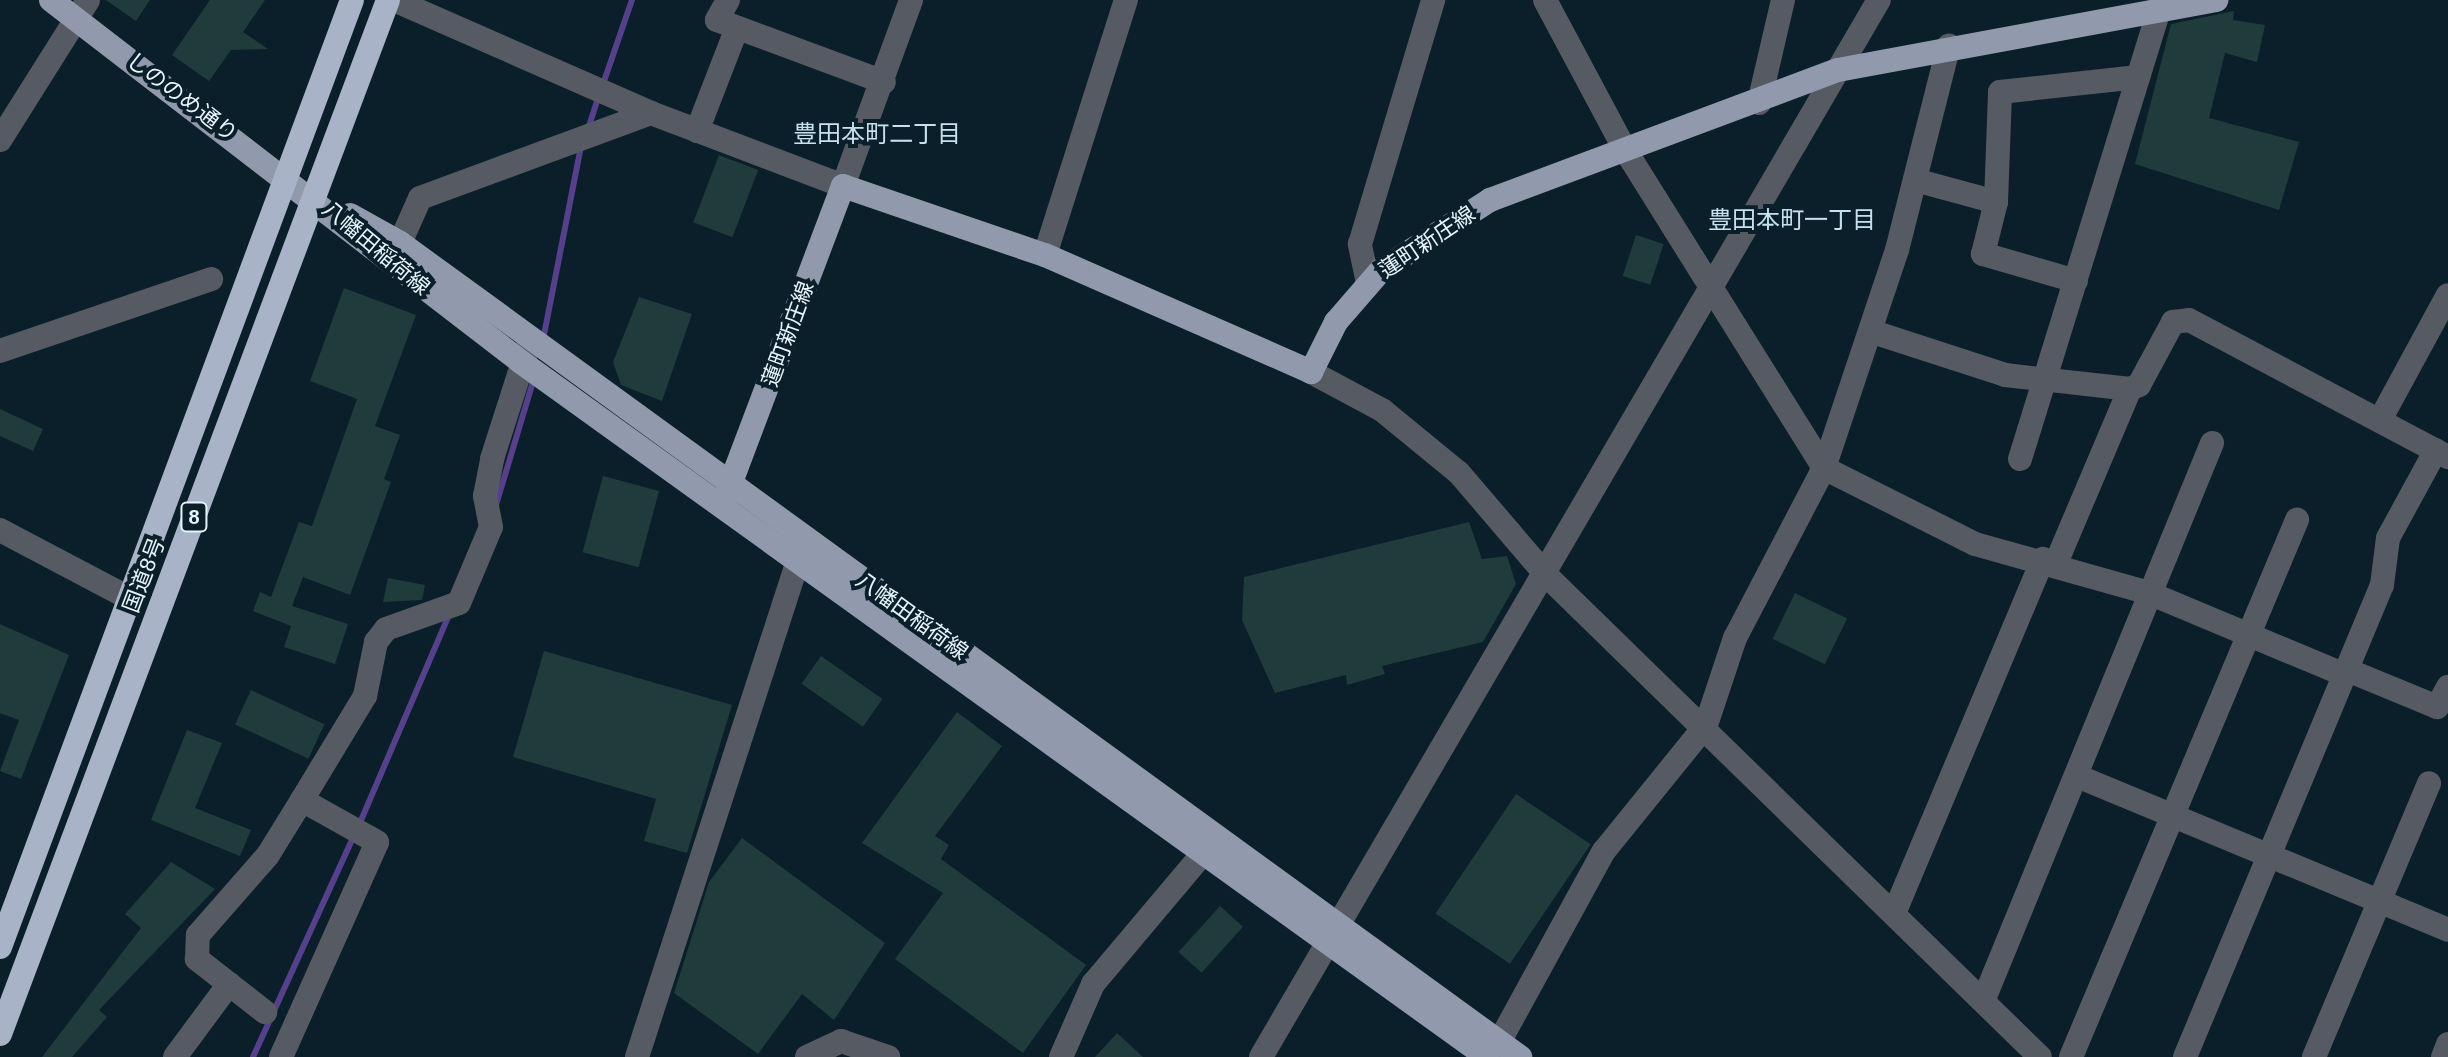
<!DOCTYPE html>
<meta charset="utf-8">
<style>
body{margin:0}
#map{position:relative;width:2448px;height:1057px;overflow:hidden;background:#0a1f29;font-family:Helvetica,"Noto Sans JP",sans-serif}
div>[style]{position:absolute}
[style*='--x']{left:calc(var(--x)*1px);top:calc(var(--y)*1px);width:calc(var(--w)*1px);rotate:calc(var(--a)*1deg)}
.stream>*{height:6px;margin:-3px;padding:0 3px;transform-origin:3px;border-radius:3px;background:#563f8b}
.building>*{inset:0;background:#203b3c;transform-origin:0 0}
.minor>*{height:24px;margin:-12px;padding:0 12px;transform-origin:12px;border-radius:12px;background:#565b63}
.major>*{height:24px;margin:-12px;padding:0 12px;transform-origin:12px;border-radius:12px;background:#919aac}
.highway>*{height:24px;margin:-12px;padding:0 12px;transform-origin:12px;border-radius:12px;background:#a8b3c8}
span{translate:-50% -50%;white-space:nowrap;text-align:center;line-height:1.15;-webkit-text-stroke:8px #0a1f29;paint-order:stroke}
.shield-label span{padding:2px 6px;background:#0a1f29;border:2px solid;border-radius:6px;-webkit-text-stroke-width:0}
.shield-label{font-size:20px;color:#e8f5fc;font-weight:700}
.street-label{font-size:22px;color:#e8f5fc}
.neighbourhood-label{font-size:24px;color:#c6e0ed}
</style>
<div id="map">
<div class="stream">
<div style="--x:602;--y:87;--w:92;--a:-71"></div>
<div style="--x:588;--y:129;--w:33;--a:-72"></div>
<div style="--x:543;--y:340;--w:197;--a:-78.9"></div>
<div style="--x:496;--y:505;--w:133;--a:-73.3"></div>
<div style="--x:359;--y:825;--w:228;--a:-66.8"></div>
<div style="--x:253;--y:1057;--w:244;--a:-65.5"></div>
</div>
<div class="building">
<div style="clip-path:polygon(106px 0,150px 0,136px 21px)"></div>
<div style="clip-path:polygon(210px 0,265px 0,243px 32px,268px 49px,231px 50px,209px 81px,172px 55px)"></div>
<div style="clip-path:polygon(2234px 11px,2233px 20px,2265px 25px,2257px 62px,2225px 53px,2209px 118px,2299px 142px,2279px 210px,2135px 164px,2171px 24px)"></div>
<div style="left:719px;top:155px;width:42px;height:72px;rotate:21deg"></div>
<div style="left:1636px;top:235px;width:29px;height:43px;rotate:18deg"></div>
<div style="clip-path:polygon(344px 288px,416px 315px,375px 426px,400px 435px,384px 479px,391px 482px,350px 595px,303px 577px,292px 606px,348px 624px,335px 664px,284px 647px,291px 626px,253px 611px,260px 592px,271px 597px,299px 522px,312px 526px,357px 399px,310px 381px)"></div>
<div style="clip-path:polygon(639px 297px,692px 314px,662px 401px,621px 385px,613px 362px)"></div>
<div style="clip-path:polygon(0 409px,43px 429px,33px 451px,0 436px)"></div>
<div style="left:603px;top:476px;width:58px;height:79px;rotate:15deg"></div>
<div style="clip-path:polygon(1469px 522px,1482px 559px,1507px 556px,1516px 584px,1483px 642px,1382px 666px,1385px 674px,1347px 685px,1346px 675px,1275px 693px,1242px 620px,1244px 577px)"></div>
<div style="clip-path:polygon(388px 578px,425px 585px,422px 600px,383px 602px)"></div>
<div style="left:1795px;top:593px;width:58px;height:51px;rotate:26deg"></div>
<div style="clip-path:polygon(0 624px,69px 655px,21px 779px,0 771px,19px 720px,0 713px)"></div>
<div style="clip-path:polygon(544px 651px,732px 705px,687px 853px,644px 841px,656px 799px,513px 757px)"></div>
<div style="left:821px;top:656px;width:75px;height:34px;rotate:35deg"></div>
<div style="left:251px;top:690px;width:81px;height:38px;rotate:25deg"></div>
<div style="clip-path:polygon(957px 712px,1002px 746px,935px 836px,949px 845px,941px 859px,1086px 965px,1023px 1053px,895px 959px,943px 893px,862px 843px)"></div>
<div style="clip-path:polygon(187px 730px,222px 743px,195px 808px,251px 830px,240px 856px,151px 820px)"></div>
<div style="left:1516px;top:794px;width:90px;height:144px;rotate:34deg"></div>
<div style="clip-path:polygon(742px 838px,885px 943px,834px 1020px,802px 994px,758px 1054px,674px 993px,709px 882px)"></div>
<div style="clip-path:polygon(171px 862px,215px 889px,99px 1010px,107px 1017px,72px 1057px,42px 1057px,141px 928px,125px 914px)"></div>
<div style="left:1220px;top:906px;width:31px;height:62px;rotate:42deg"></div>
<div style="clip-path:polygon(1117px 1033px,1143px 1057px,1095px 1057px)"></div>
</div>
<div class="minor">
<div style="--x:394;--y:0;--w:281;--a:23.7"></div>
<div style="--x:651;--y:113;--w:205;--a:20.8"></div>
<div style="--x:843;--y:186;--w:198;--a:-69.9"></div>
<div style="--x:728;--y:0;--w:23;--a:119"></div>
<div style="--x:717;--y:20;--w:178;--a:20.4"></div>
<div style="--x:1545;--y:0;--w:168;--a:61.9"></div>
<div style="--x:1624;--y:148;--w:377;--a:58"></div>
<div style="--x:1824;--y:468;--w:169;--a:26.7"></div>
<div style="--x:1975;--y:544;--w:181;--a:15.7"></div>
<div style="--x:2149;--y:593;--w:210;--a:22.7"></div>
<div style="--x:1759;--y:103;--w:106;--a:-76.9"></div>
<div style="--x:697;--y:131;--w:110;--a:-68.8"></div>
<div style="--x:0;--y:140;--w:165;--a:-57.8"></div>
<div style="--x:1915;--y:180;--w:84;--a:15.2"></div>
<div style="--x:400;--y:243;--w:49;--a:-66"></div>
<div style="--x:420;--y:198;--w:246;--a:-20.2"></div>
<div style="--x:1045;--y:255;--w:268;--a:-72.4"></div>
<div style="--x:2076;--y:281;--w:97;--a:-163.8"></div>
<div style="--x:1983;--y:254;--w:54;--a:-76"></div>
<div style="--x:1996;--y:202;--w:110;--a:-87.9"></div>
<div style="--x:2000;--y:92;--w:139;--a:-6.2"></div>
<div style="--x:1368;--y:283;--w:40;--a:-102"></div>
<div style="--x:1360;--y:244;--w:255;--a:-73.3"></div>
<div style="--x:1873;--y:332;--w:139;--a:18"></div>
<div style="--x:2005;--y:375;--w:126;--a:6.4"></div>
<div style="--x:2130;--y:389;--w:10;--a:-24"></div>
<div style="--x:2139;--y:385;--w:72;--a:-61.6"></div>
<div style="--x:2173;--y:322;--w:16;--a:-7"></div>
<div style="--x:2189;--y:320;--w:293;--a:27.9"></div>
<div style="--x:0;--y:351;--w:223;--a:-18.8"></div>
<div style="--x:1311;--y:372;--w:81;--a:28.2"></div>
<div style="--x:1382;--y:410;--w:99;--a:39.3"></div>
<div style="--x:1459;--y:473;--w:134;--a:49.5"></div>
<div style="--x:1546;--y:575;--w:690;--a:44.3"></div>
<div style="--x:2380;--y:420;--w:142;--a:-61.5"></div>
<div style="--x:2020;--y:459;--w:471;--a:-72.8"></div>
<div style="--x:0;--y:530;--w:146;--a:27.8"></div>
<div style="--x:2056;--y:563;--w:189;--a:-67"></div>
<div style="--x:2345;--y:669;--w:100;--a:22.4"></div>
<div style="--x:2437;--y:707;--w:23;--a:-61"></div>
<div style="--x:2077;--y:776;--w:402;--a:22.5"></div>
<div style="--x:1895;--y:911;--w:382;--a:-67.2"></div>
<div style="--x:229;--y:984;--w:46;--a:37.9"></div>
<div style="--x:1984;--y:999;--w:601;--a:-67.7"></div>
<div style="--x:175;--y:1057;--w:91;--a:-53.5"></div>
<div style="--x:229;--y:984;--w:41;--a:-142"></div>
<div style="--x:197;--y:959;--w:24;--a:-88"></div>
<div style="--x:198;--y:935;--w:106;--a:-48.8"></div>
<div style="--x:268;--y:855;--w:65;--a:-58.3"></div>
<div style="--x:302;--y:800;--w:122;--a:-58.8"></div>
<div style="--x:365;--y:696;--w:55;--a:-78.5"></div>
<div style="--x:376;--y:642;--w:16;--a:-52"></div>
<div style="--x:386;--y:629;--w:77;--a:-19.6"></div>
<div style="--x:459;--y:603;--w:82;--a:-67.2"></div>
<div style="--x:491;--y:527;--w:32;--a:-101"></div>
<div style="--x:485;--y:496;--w:38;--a:-79"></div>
<div style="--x:492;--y:459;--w:122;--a:-72.3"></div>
<div style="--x:281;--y:1057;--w:235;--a:-65.9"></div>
<div style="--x:377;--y:842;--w:86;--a:-150.8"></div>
<div style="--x:637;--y:1057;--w:541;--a:-72.03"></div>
<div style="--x:807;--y:1057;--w:38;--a:-25"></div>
<div style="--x:841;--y:1041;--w:50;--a:18.8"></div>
<div style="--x:1061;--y:1057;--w:80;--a:-66.3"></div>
<div style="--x:1093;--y:984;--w:192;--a:-49.9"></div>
<div style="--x:1261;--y:1057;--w:1224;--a:-59.69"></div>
<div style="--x:1491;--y:1057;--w:235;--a:-61.3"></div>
<div style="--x:1604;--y:851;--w:162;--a:-51"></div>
<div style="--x:1706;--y:725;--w:92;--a:-71.6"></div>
<div style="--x:1735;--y:638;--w:192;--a:-62.4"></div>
<div style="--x:1824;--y:468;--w:230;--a:-71.5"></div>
<div style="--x:1897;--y:250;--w:211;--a:-75.8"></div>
<div style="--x:2071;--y:1057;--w:583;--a:-67.18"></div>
<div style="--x:2185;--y:1057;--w:511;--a:-67.35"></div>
<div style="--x:2382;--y:585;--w:47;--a:-82.7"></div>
<div style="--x:2388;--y:538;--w:100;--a:-61.4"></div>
<div style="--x:2314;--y:1057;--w:297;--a:-67.2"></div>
<div style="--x:2443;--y:1057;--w:14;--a:-69"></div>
</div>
<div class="major">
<div style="--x:51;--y:0;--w:593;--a:37.6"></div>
<div style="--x:521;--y:362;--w:1190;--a:35.73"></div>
<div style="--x:350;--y:215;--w:57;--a:29.2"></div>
<div style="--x:400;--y:243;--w:1385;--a:36.01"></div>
<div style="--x:722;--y:506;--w:342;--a:-69.3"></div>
<div style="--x:843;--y:186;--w:213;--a:18.9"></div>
<div style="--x:1045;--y:255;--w:291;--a:23.7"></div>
<div style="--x:1311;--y:372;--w:56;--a:-63.4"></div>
<div style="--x:1336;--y:322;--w:69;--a:-49.1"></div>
<div style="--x:1381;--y:270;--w:130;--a:-32.7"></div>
<div style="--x:1490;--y:200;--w:371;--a:-20.5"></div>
<div style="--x:1838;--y:70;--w:385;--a:-10.5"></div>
</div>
<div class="highway">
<div style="--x:0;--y:947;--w:1010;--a:-69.61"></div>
<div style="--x:0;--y:1034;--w:1104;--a:-69.43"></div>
</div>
<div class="shield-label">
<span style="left:194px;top:517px">8</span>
</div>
<div class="street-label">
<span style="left:182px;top:97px;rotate:37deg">しののめ通り</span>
<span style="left:1427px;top:242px;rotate:-34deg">蓮町新庄線</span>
<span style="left:376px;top:248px;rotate:40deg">八幡田稲荷線</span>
<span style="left:788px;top:334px;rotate:-70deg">蓮町新庄線</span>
<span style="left:144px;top:575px;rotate:-69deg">国道8号</span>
<span style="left:912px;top:616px;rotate:36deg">八幡田稲荷線</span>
</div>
<div class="neighbourhood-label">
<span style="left:877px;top:134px">豊田本町二丁目</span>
<span style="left:1792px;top:220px">豊田本町一丁目</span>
</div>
</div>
